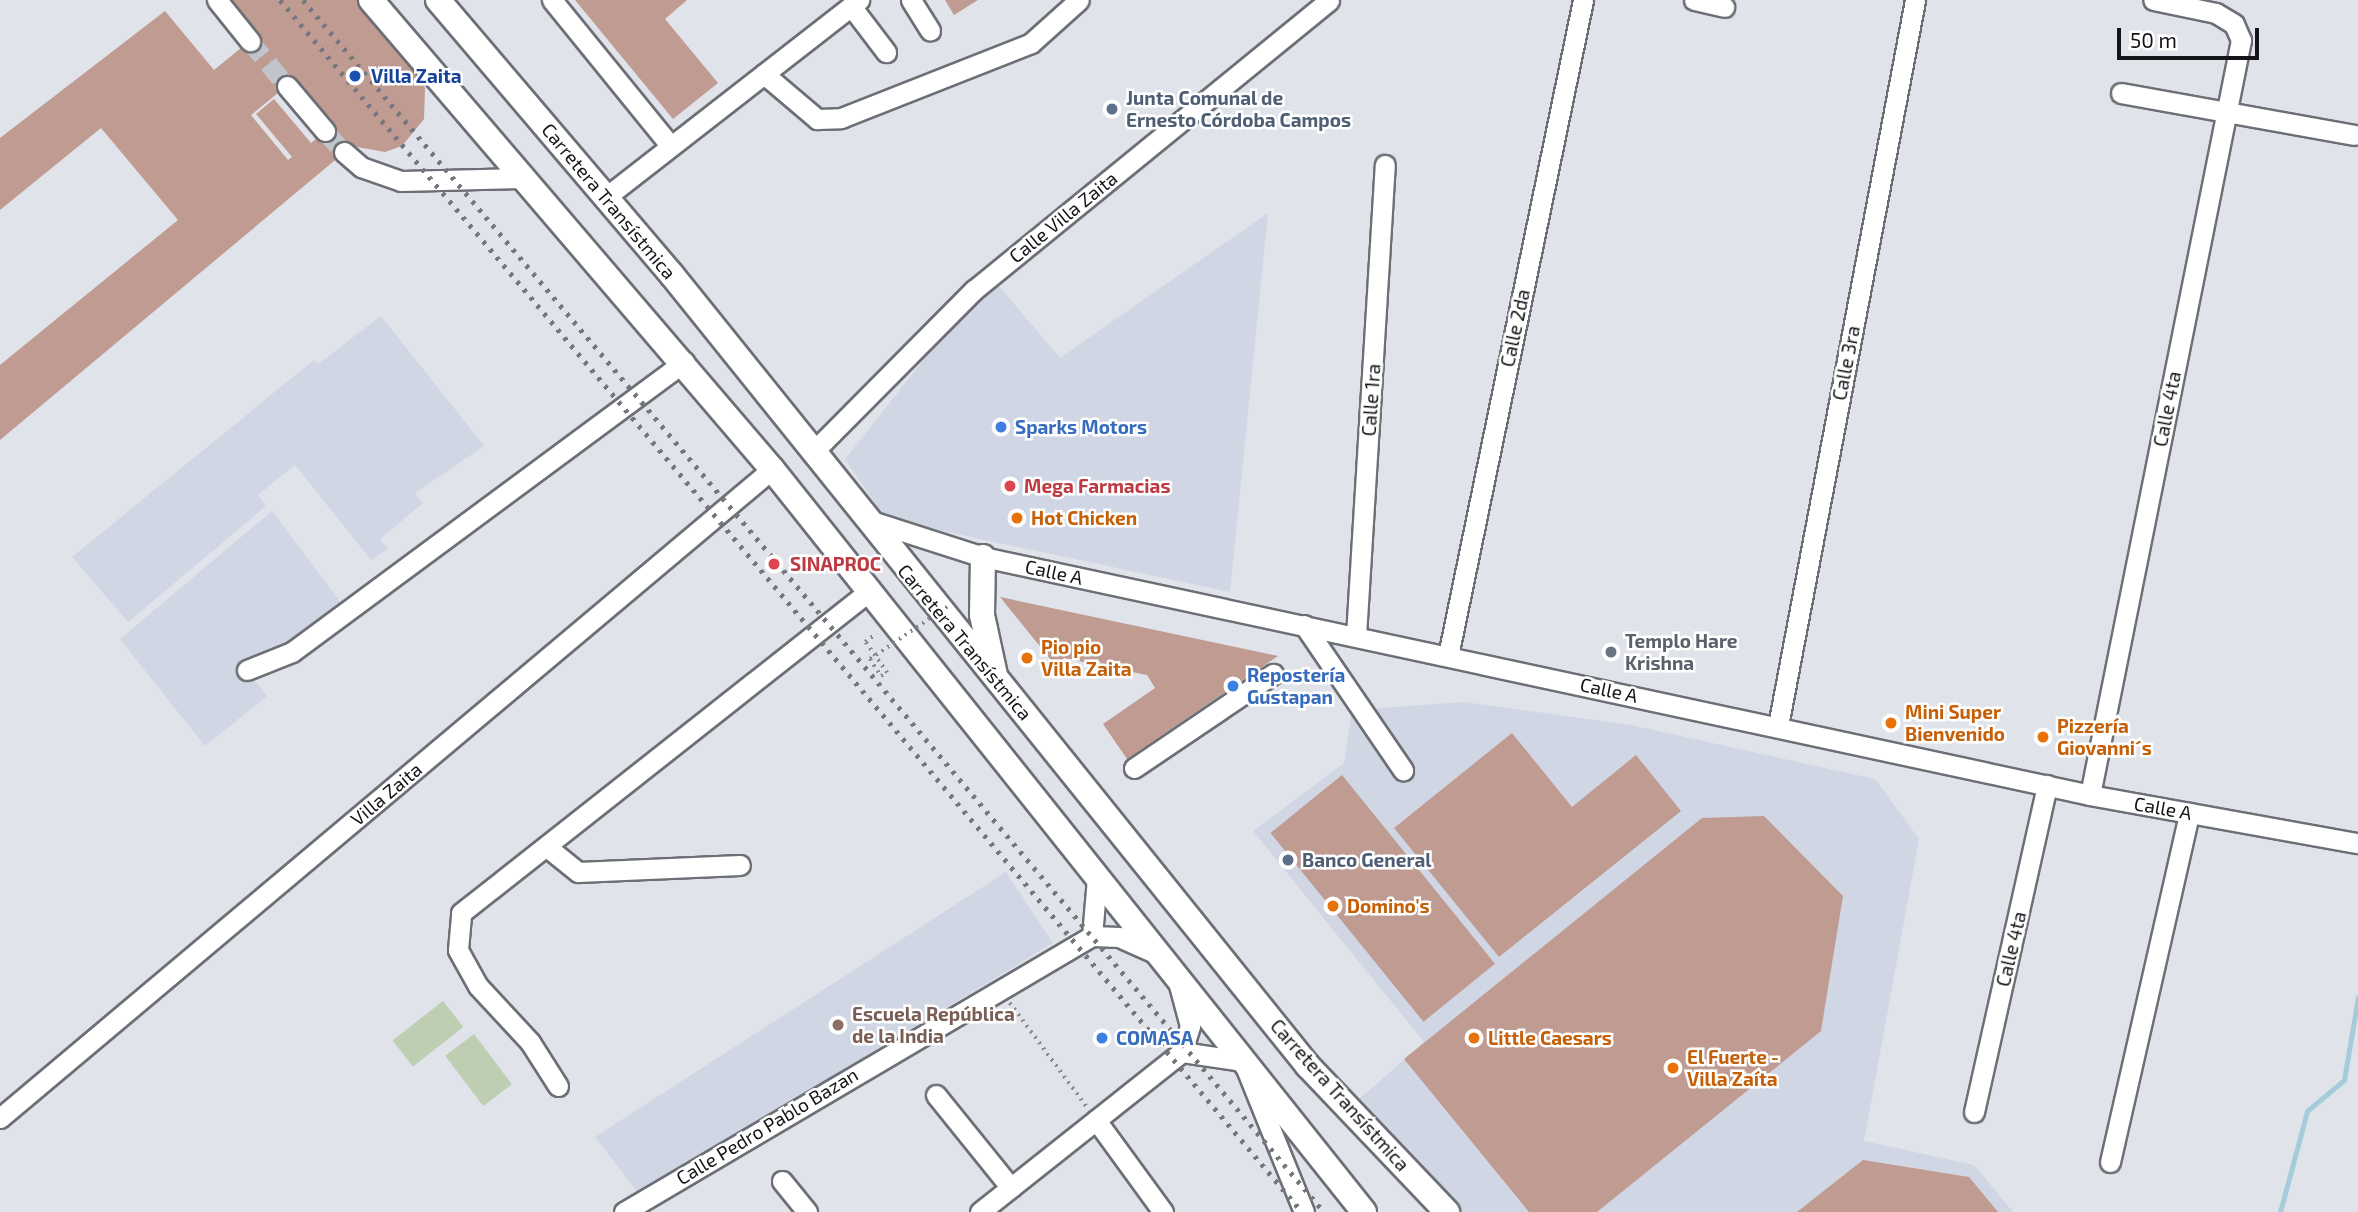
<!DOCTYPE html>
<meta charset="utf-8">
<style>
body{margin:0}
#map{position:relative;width:2358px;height:1212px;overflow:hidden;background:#e0e3ea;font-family:"Exo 2",sans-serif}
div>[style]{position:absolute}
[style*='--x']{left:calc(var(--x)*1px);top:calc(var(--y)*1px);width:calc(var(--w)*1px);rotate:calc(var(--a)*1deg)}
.built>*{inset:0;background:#d0d6e3}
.green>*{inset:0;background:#bdceb3;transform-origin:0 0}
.stream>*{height:5px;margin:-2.5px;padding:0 2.5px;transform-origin:2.5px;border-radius:2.5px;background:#a6ccdc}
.building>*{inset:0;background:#bf9b91;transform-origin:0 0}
.minor-tunnel>*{height:19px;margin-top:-9.5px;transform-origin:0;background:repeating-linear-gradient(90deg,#c1c4ca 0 19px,transparent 0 29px)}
.path>*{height:3.5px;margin-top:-1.75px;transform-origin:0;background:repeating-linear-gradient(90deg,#86888e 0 2px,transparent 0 7px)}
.roads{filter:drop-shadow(2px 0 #6c6f75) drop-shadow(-2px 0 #6c6f75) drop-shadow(0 2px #6c6f75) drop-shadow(0 -2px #6c6f75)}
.minor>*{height:19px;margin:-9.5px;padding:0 9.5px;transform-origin:9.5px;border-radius:9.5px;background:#fff}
.major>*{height:24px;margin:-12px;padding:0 12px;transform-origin:12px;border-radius:12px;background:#fff}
.rail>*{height:5px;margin-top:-2.5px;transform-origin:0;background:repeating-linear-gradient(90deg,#75777c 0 3.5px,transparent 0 10.5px)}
.path-bridge>*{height:3.5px;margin-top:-1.75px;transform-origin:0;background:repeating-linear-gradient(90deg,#86888e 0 2px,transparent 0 7px)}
.dots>*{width:19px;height:19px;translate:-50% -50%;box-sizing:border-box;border:4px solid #fff;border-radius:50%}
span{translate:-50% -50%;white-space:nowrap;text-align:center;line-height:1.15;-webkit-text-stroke:5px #fff;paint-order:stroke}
.transit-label{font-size:19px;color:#164399;font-weight:700}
.left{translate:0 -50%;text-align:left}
.service-label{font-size:19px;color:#4e5e75;font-weight:700}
.street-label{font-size:19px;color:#131417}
.shop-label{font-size:19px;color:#366cbe;font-weight:700}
.health-label{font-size:19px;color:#be3a42;font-weight:700}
.food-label{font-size:19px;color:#c56008;font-weight:700}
.worship-label{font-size:19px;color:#5b616d;font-weight:700}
.education-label{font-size:19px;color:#785e54;font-weight:700}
.scale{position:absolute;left:2117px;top:28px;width:142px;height:32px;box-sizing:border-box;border:4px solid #131417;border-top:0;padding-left:9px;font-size:21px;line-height:24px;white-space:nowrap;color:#131417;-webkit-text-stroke:5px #fff;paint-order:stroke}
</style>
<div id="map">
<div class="built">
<div style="clip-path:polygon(1268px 213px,1230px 592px,886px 519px,845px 459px,949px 328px,997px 284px,1060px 358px)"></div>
<div style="clip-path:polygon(381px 316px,484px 446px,415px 493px,423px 503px,380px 539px,388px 549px,371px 560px,295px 465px,258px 495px,266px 506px,128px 622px,72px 557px,314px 360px,318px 364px)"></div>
<div style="clip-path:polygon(272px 511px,341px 603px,284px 647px,239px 661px,267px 696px,205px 746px,120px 639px)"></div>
<div style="clip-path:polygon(1464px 702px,1631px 725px,1875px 779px,1919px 839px,1864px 1141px,1974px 1165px,2013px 1212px,1445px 1212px,1357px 1101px,1424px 1042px,1253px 831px,1344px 763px,1352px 710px)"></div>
<div style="clip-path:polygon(1006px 872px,1053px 943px,639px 1194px,595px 1137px)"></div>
</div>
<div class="green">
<div style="left:443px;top:1001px;width:33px;height:64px;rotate:52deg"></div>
<div style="left:474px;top:1034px;width:63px;height:36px;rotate:53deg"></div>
</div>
<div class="stream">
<div style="--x:2280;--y:1212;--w:105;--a:-75"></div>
<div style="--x:2307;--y:1111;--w:48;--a:-40"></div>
<div style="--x:2344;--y:1080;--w:84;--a:-80.4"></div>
</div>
<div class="building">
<div style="clip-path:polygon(evenodd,227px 0,357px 0,417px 73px,425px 88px,424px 119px,402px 146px,385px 152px,352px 146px,0 440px,0 365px,178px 220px,101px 128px,0 210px,0 138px,165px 11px,214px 70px,257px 35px,227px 0,294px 80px,332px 126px,311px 143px,274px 99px,256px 114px,292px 157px,288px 160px,251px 115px,294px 80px)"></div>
<div style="clip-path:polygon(575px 0,687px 0,665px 19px,718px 83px,673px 119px)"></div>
<div style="clip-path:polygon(945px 0,978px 0,954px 15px)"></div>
<div style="clip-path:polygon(1000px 597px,1278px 656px,1127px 759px,1103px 724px,1155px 688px,1147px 675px,1064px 658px,1055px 665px)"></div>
<div style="clip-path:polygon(1512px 733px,1572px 807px,1636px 755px,1681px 811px,1499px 957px,1394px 828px)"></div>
<div style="left:1342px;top:775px;width:243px;height:92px;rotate:51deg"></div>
<div style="clip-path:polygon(1764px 816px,1843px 896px,1821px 1031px,1597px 1212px,1529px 1212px,1404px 1059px,1702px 818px)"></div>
<div style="clip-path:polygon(1863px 1160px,1969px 1177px,1998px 1212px,1797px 1212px)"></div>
</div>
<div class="minor-tunnel">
<div style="--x:250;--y:41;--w:58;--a:50.6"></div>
<div style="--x:325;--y:131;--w:28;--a:48"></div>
</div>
<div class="path">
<div style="--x:870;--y:659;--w:20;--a:57"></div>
<div style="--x:881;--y:676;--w:7;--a:-27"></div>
<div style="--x:887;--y:673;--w:38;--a:-125"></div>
<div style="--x:865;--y:642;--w:14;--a:-36"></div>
<div style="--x:1010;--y:1003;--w:129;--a:53.5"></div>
</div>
<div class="roads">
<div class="minor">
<div style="--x:217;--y:0;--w:53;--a:51.2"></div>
<div style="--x:552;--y:0;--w:187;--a:50.9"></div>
<div style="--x:911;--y:0;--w:36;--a:58"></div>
<div style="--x:1694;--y:0;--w:31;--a:13"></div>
<div style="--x:851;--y:6;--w:58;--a:52.7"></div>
<div style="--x:764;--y:74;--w:70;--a:40.3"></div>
<div style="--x:817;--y:119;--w:24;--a:-2"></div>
<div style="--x:841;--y:118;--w:204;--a:-21.5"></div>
<div style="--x:1031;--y:43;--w:64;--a:-41.9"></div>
<div style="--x:287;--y:86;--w:59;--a:49.8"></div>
<div style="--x:2121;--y:93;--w:237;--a:10.2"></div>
<div style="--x:344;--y:152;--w:23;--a:41"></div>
<div style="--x:361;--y:167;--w:42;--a:19.3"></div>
<div style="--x:401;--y:181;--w:120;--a:-1.4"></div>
<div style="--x:606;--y:197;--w:321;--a:-37.9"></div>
<div style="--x:812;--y:453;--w:230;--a:-45.2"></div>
<div style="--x:974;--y:290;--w:458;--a:-39.2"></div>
<div style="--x:868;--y:520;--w:121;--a:17.8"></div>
<div style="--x:983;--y:557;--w:1132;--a:12.13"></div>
<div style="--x:2090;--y:795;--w:272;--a:10.2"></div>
<div style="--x:1304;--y:625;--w:176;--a:55.7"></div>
<div style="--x:1356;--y:636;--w:472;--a:-86.5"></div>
<div style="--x:1448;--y:656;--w:670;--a:-78.37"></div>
<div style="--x:247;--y:670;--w:48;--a:-21.8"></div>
<div style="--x:292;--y:652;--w:488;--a:-36.5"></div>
<div style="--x:1778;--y:726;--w:739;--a:-79.31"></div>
<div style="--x:1134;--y:768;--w:168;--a:-34.1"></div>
<div style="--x:2090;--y:795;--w:770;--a:-78.69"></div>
<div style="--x:2241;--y:40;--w:17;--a:-114"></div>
<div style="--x:2234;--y:24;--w:21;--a:-149"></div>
<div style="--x:2216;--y:13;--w:64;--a:-168.3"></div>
<div style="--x:547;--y:847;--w:40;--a:39"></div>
<div style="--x:578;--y:872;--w:162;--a:-2.5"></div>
<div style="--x:1092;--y:936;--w:58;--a:-85.1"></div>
<div style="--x:1182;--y:1052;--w:62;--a:8.4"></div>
<div style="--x:1243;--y:1061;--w:163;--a:68"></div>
<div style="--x:558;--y:1086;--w:52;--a:-122.5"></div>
<div style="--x:530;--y:1042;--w:76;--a:-132.9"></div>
<div style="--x:478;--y:986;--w:41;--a:-119.1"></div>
<div style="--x:458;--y:950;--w:37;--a:-85"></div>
<div style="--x:461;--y:913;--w:518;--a:-38.26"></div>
<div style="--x:936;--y:1095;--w:119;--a:51.1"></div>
<div style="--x:1974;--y:1112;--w:335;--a:-77.4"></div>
<div style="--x:0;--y:1118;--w:1009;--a:-40.05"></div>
<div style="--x:1096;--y:1120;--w:114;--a:53.9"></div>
<div style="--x:2110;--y:1162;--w:358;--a:-77.2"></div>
<div style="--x:782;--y:1181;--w:40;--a:51"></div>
<div style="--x:624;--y:1212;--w:543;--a:-30.53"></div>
<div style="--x:1092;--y:936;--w:27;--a:2"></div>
<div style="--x:1119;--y:937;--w:37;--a:24"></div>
<div style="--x:980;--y:1212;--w:258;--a:-38.4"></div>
<div style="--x:1182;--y:1052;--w:27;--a:-73"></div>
<div style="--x:1190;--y:1026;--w:42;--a:-105"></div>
</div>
<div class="major">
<div style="--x:371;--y:0;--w:617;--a:49.47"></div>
<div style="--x:772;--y:469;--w:950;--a:51.45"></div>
<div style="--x:438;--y:0;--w:361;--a:49.6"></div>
<div style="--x:672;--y:275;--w:1015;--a:51.2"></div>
<div style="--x:1308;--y:1066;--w:202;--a:46.4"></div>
<div style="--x:983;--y:557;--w:58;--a:91"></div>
<div style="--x:982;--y:615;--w:61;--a:77.8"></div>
</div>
</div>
<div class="rail">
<div style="--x:280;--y:0;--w:1585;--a:49.86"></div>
<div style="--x:303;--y:0;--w:1585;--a:49.89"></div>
</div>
<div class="path-bridge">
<div style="--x:870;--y:659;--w:94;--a:-34.2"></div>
</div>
<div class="dots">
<div style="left:355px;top:76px;background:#1a4fb4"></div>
<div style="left:1112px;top:109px;background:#5c6f8a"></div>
<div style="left:1001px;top:427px;background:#3f7fe0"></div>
<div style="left:1010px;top:486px;background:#e0444e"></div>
<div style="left:1017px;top:518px;background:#e8710a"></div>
<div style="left:774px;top:564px;background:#e0444e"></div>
<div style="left:1611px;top:652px;background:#6b7280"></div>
<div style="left:1027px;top:658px;background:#e8710a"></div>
<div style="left:1233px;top:686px;background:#3f7fe0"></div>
<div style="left:1891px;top:723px;background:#e8710a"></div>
<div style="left:2043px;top:737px;background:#e8710a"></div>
<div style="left:1288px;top:860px;background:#5c6f8a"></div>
<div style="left:1333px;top:906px;background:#e8710a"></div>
<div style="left:838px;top:1025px;background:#8d6e63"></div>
<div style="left:1102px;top:1038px;background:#3f7fe0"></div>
<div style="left:1474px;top:1038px;background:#e8710a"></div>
<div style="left:1673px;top:1068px;background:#e8710a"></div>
</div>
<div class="transit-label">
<span class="left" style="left:371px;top:76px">Villa Zaita</span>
</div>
<div class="service-label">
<span class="left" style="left:1126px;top:109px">Junta Comunal de<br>Ernesto Córdoba Campos</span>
<span class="left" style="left:1302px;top:860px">Banco General</span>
</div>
<div class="street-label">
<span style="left:609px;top:201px;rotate:50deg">Carretera Transístmica</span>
<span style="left:1063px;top:217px;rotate:-39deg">Calle Villa Zaita</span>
<span style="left:1515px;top:328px;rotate:-78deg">Calle 2da</span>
<span style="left:1846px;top:363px;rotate:-79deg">Calle 3ra</span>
<span style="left:1371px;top:400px;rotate:-86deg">Calle 1ra</span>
<span style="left:2167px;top:409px;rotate:-79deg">Calle 4ta</span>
<span style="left:1054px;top:572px;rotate:12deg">Calle A</span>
<span style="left:965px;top:642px;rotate:50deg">Carretera Transístmica</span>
<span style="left:1609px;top:690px;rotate:12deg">Calle A</span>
<span style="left:386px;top:794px;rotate:-40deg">Villa Zaita</span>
<span style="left:2163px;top:808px;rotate:10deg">Calle A</span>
<span style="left:2011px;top:949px;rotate:-77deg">Calle 4ta</span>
<span style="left:1340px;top:1095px;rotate:48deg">Carretera Transístmica</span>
<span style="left:767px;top:1126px;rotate:-31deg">Calle Pedro Pablo Bazan</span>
</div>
<div class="shop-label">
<span class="left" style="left:1015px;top:427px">Sparks Motors</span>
<span class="left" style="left:1247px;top:686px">Repostería<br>Gustapan</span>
<span class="left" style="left:1116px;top:1038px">COMASA</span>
</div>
<div class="health-label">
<span class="left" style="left:1024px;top:486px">Mega Farmacias</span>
<span class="left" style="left:790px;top:564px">SINAPROC</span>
</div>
<div class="food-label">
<span class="left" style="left:1031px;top:518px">Hot Chicken</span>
<span class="left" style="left:1041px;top:658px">Pio pio<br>Villa Zaita</span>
<span class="left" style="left:1905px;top:723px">Mini Super<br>Bienvenido</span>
<span class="left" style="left:2057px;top:737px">Pizzería<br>Giovanni´s</span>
<span class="left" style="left:1347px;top:906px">Domino's</span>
<span class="left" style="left:1488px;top:1038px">Little Caesars</span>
<span class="left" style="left:1687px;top:1068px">El Fuerte -<br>Villa Zaíta</span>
</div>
<div class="worship-label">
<span class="left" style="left:1625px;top:652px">Templo Hare<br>Krishna</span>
</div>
<div class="education-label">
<span class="left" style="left:852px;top:1025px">Escuela República<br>de la India</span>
</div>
<div class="scale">50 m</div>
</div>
